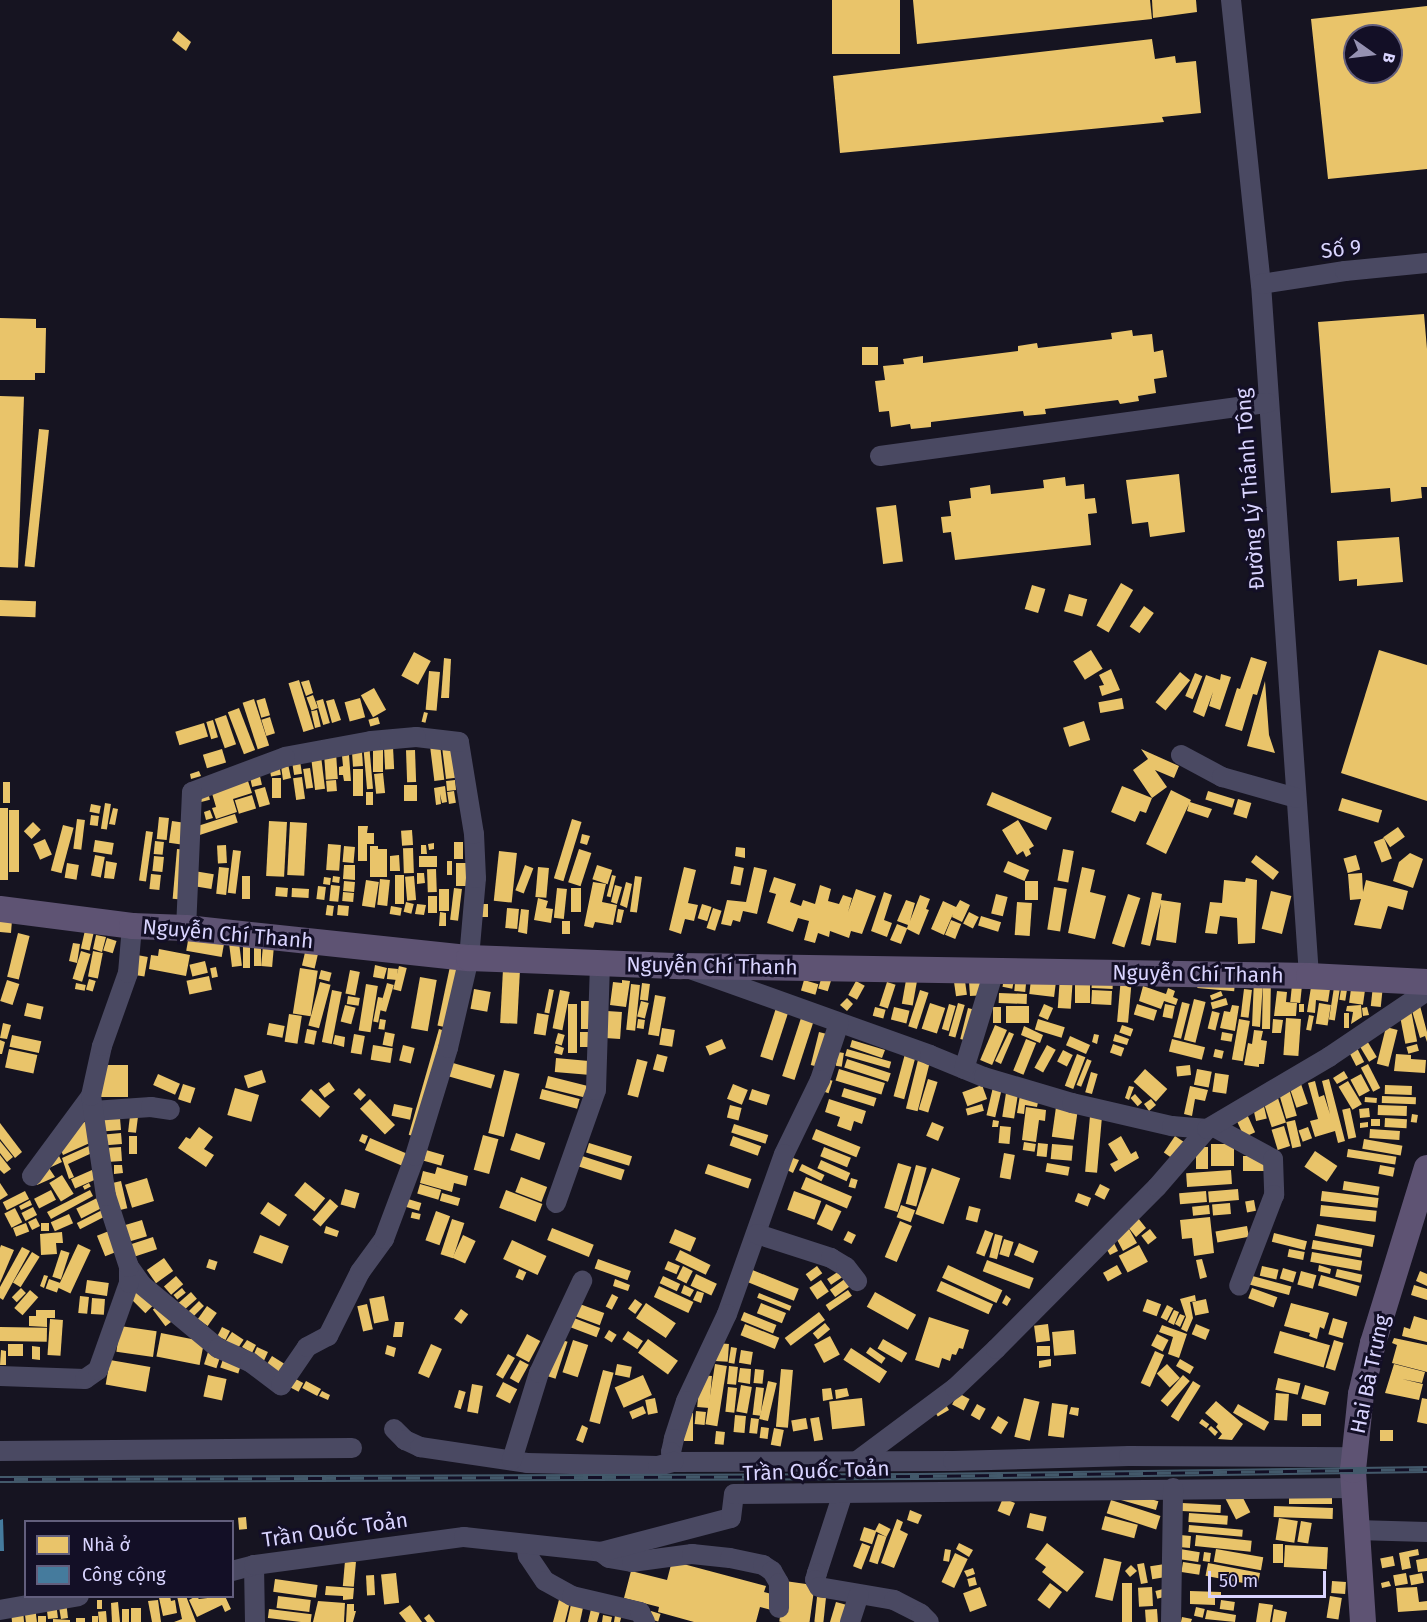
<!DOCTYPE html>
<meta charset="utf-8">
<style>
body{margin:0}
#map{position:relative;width:1427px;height:1622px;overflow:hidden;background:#161421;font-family:"Fira Sans",sans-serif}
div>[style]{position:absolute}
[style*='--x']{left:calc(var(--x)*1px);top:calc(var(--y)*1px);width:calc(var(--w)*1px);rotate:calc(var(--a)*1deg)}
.homes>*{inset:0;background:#e9c46a;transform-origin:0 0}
.public>*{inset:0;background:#457b9d}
.minor>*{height:20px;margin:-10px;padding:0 10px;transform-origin:10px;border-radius:10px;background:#4a4962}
.major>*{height:26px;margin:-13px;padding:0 13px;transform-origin:13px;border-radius:13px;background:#5e5373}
.rail>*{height:7px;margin-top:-3.5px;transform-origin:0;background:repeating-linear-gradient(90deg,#130f26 0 14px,#43596b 0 28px);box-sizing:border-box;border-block:2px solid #43596b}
span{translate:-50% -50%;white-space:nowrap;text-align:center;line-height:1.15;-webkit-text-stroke:6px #130f26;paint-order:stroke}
.street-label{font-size:21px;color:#d9d4ff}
.legend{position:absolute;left:24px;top:1520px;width:210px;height:78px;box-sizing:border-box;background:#130f26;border:2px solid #625e7d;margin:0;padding:8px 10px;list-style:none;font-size:18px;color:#d9d4ff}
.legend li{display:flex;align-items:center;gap:12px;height:30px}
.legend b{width:30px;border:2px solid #625e7d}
.north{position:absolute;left:1343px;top:24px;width:60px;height:60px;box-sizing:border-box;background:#130f26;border:2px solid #625e7d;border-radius:50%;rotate:104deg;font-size:16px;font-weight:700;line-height:24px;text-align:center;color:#d9d4ff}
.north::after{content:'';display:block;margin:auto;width:21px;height:27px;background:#9591b1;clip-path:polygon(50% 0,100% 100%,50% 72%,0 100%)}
.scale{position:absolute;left:1208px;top:1571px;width:118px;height:27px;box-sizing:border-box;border:3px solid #d9d4ff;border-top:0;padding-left:8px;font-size:18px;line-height:21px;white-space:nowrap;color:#d9d4ff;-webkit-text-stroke:4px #130f26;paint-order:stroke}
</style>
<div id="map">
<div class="homes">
<div style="left:832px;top:0;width:68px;height:54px"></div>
<div style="clip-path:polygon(913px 0,1150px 0,1152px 19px,917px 44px)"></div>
<div style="clip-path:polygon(1152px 0,1196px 0,1197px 12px,1153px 18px)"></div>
<div style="clip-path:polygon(evenodd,1427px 6px,1427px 169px,1328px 179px,1311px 19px,1427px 6px,1355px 36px,1391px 36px,1391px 72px,1355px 72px,1355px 36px)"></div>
<div style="clip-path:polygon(178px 31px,191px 42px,186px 51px,172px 40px)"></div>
<div style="clip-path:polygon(1152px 39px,1155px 59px,1175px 56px,1176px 63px,1196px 61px,1201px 113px,1162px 117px,1164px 122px,840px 153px,833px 76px)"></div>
<div style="clip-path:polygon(1424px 314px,1427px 349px,1427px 487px,1421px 487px,1422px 498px,1391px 502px,1390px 488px,1331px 493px,1318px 322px)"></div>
<div style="clip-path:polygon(0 318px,36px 319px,36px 328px,46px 328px,45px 373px,35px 373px,35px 380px,0 380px)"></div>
<div style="clip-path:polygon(1132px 330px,1133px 336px,1152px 334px,1154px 352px,1163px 350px,1167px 377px,1154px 379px,1156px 393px,1138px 396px,1139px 401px,1120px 404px,1118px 400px,1045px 409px,1046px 414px,1024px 416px,1023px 411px,931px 422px,931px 427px,911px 429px,910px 424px,891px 427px,889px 411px,879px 412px,875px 381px,885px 380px,883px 366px,904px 364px,903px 359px,923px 356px,923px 363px,1018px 351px,1018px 346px,1037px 343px,1038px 348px,1112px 339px,1111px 333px)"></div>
<div style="left:878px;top:347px;width:18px;height:16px;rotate:90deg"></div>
<div style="left:0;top:396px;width:24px;height:171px;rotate:2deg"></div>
<div style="left:39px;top:429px;width:10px;height:138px;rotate:6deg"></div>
<div style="clip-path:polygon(1179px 474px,1185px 532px,1150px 537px,1148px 522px,1132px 524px,1126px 480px)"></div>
<div style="clip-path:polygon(1065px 477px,1066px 486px,1084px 484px,1085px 499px,1095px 498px,1097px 513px,1088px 514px,1091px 545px,955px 560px,951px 532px,943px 533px,941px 517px,951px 516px,949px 501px,971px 498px,970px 488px,990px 485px,991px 494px,1044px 488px,1043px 480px)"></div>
<div style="left:896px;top:505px;width:57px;height:20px;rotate:83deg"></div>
<div style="clip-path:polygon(1399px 537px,1403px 582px,1357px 586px,1357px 579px,1339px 581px,1337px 541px)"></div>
<div style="left:1121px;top:583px;width:14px;height:49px;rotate:30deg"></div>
<div style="left:1032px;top:585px;width:14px;height:25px;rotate:17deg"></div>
<div style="left:1069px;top:594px;width:19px;height:18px;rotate:16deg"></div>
<div style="left:0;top:600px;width:36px;height:16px;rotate:2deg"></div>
<div style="left:1144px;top:606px;width:12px;height:25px;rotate:35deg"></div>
<div style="left:1091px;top:650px;width:22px;height:21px;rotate:58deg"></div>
<div style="clip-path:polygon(1379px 650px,1427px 665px,1427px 801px,1341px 773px)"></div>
<div style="left:414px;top:652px;width:19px;height:27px;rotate:28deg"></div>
<div style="clip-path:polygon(1251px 657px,1267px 662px,1257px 695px,1253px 694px,1242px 731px,1225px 726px,1237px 688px,1240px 689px)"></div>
<div style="clip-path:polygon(444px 658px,451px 659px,449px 698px,441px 698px)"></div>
<div style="clip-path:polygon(1111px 669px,1120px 690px,1102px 696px,1099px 686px,1104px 685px,1099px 675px)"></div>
<div style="left:429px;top:671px;width:11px;height:39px;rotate:5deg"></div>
<div style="left:1180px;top:672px;width:13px;height:39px;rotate:39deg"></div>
<div style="left:1195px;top:673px;width:8px;height:25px;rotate:23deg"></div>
<div style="clip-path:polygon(1221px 674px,1231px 677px,1220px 710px,1209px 706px,1213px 692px,1204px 717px,1193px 712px,1206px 675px,1220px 680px)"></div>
<div style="left:299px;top:680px;width:51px;height:11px;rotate:73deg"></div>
<div style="clip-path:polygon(309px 680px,313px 693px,306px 696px,301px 682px)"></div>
<div style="clip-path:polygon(1265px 681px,1269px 735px,1275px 753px,1247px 746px)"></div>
<div style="left:374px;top:688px;width:25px;height:15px;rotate:61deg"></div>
<div style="left:313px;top:695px;width:14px;height:7px;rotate:69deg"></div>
<div style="left:265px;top:698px;width:18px;height:9px;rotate:74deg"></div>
<div style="left:360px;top:698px;width:20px;height:16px;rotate:75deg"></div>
<div style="left:1122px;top:698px;width:11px;height:24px;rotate:80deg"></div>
<div style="left:254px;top:699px;width:49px;height:12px;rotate:72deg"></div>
<div style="left:323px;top:699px;width:25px;height:7px;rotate:74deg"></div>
<div style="clip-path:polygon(334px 699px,341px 720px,332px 723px,326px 701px)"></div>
<div style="left:239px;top:708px;width:45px;height:12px;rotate:69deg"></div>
<div style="left:317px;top:710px;width:17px;height:6px;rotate:77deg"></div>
<div style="left:424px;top:712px;width:4px;height:10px;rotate:14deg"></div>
<div style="left:226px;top:715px;width:31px;height:12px;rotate:71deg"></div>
<div style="left:270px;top:717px;width:17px;height:9px;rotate:73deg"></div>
<div style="left:378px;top:717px;width:7px;height:10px;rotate:74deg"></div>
<div style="left:213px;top:720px;width:18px;height:7px;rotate:74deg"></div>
<div style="left:1084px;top:721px;width:20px;height:22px;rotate:72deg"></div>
<div style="left:204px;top:723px;width:14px;height:30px;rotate:73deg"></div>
<div style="left:369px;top:743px;width:46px;height:6px;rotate:85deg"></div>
<div style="left:440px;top:745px;width:35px;height:10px;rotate:83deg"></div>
<div style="left:373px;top:746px;width:10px;height:26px"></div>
<div style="left:452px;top:746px;width:32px;height:10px;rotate:83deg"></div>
<div style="left:393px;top:747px;width:22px;height:9px;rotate:87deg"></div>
<div style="left:222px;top:749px;width:14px;height:20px;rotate:73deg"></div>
<div style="clip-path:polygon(1141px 749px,1179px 766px,1174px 778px,1155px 770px,1167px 787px,1152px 798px,1133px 770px,1148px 759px)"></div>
<div style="left:415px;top:750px;width:32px;height:9px;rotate:88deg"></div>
<div style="left:362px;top:752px;width:14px;height:10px;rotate:86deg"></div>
<div style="left:336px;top:753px;width:26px;height:12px;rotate:86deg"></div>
<div style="clip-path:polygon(349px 755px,351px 781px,344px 781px,343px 775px,339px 775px,339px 767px,343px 766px,342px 756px)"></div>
<div style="left:321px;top:756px;width:33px;height:10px;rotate:83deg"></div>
<div style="left:300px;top:761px;width:13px;height:8px;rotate:81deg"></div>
<div style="left:279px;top:763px;width:12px;height:10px;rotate:81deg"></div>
<div style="clip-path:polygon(288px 764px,291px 778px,283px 780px,281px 766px)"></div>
<div style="left:310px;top:768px;width:20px;height:7px;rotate:81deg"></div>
<div style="left:353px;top:769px;width:10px;height:27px"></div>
<div style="clip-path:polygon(199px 771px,201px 776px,191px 779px,190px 774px)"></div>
<div style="left:259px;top:772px;width:13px;height:10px;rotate:77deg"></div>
<div style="left:383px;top:773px;width:20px;height:9px;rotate:84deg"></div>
<div style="clip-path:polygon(246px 775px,252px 793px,233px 799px,237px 812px,216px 819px,212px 808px,216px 807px,211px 790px)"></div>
<div style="left:302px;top:777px;width:22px;height:9px;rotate:82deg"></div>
<div style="left:272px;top:778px;width:9px;height:20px"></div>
<div style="left:336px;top:780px;width:11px;height:10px;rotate:85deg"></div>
<div style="left:455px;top:780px;width:10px;height:9px;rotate:84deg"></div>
<div style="left:3px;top:782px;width:7px;height:21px"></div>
<div style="left:417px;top:785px;width:16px;height:13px;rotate:90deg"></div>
<div style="clip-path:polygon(445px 786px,447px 802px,442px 803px,440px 794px,441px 804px,436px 805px,434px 788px)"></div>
<div style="clip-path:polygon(1122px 786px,1152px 798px,1146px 813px,1140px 811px,1135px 822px,1111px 812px)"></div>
<div style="left:265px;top:787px;width:18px;height:11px;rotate:74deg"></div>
<div style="clip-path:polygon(1171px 790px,1191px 800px,1190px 802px,1212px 809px,1208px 818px,1187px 811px,1189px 804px,1166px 854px,1146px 844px)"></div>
<div style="left:454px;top:791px;width:12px;height:7px;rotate:81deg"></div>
<div style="left:1208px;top:791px;width:28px;height:9px;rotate:17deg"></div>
<div style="left:208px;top:792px;width:8px;height:14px;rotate:76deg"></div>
<div style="left:366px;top:792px;width:7px;height:13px"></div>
<div style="left:992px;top:792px;width:65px;height:14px;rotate:23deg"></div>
<div style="left:252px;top:795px;width:14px;height:18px;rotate:73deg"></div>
<div style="left:1342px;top:798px;width:42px;height:13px;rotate:17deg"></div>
<div style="left:1238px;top:799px;width:14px;height:16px;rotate:17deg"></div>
<div style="left:105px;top:803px;width:6px;height:26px;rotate:9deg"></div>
<div style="left:91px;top:804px;width:10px;height:8px;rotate:11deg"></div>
<div style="left:8px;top:808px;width:72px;height:8px;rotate:90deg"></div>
<div style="clip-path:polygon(113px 808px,118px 809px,115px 825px,109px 824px)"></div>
<div style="left:9px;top:810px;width:10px;height:62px"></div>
<div style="clip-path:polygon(210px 810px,213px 818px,206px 820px,204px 812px)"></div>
<div style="left:235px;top:814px;width:9px;height:40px;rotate:72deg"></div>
<div style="left:91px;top:815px;width:8px;height:10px;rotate:7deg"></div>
<div style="left:159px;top:817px;width:10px;height:22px;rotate:6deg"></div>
<div style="left:77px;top:819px;width:8px;height:30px;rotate:7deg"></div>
<div style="left:572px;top:819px;width:10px;height:62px;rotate:17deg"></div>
<div style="clip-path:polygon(1018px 820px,1034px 846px,1029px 849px,1031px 854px,1026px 857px,1023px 851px,1017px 855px,1002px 830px)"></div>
<div style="left:172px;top:821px;width:14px;height:22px;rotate:8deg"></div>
<div style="left:269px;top:821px;width:18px;height:55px;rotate:3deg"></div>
<div style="left:33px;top:822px;width:11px;height:13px;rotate:45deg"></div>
<div style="left:290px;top:822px;width:17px;height:53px;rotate:3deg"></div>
<div style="left:63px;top:825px;width:11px;height:47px;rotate:15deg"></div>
<div style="clip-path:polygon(358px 826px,368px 826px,367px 833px,374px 833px,374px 844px,367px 844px,367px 861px,358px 861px)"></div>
<div style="left:1398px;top:827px;width:12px;height:18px;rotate:55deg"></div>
<div style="left:412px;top:830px;width:15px;height:11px;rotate:86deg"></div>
<div style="left:146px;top:831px;width:7px;height:50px;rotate:8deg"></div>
<div style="clip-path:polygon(582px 834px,590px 836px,587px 845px,580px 843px)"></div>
<div style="left:1384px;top:838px;width:22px;height:11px;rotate:69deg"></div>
<div style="left:45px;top:839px;width:17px;height:13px;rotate:66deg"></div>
<div style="left:95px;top:840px;width:19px;height:12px;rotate:9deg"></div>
<div style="left:155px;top:841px;width:9px;height:13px;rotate:6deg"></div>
<div style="left:454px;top:842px;width:9px;height:17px"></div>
<div style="clip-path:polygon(434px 843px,434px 849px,429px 850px,428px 844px)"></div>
<div style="left:328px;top:844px;width:13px;height:26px;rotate:4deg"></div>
<div style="left:226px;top:845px;width:18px;height:9px;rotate:87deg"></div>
<div style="clip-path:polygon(421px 845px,426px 845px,427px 854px,421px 854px)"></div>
<div style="left:344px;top:846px;width:11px;height:16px;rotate:5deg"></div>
<div style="left:370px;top:846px;width:8px;height:31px"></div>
<div style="clip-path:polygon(736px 847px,745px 848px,745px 858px,735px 856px)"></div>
<div style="left:413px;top:848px;width:25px;height:10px;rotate:88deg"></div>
<div style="left:177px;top:849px;width:11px;height:50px;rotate:5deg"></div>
<div style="left:378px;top:849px;width:9px;height:28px"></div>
<div style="left:579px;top:849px;width:13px;height:35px;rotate:18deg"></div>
<div style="left:1063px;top:849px;width:11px;height:32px;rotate:10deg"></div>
<div style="left:233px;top:850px;width:8px;height:43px;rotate:7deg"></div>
<div style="left:499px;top:851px;width:18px;height:50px;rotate:6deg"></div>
<div style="clip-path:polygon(1410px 853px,1423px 859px,1413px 888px,1393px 881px,1399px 862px)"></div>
<div style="left:95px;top:855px;width:10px;height:21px;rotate:11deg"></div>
<div style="clip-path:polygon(399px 855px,400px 871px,390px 871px,390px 856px)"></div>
<div style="clip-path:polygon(1256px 855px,1279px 872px,1273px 880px,1251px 862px)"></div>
<div style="left:1356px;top:855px;width:15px;height:13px;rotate:74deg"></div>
<div style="left:154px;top:856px;width:10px;height:15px;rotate:6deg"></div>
<div style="left:437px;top:856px;width:11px;height:18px;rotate:90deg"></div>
<div style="clip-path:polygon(106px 861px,117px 863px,114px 879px,104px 878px)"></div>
<div style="left:447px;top:861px;width:5px;height:14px"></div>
<div style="left:1008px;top:861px;width:23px;height:12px;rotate:23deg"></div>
<div style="left:67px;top:863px;width:12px;height:15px;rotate:9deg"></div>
<div style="left:456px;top:863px;width:10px;height:23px"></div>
<div style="clip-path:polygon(344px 865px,355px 865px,355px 880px,343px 879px)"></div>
<div style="left:525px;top:865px;width:9px;height:27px;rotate:21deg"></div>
<div style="left:597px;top:865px;width:16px;height:15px;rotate:18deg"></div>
<div style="left:734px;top:866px;width:10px;height:18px;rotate:11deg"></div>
<div style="left:219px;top:867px;width:10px;height:27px;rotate:6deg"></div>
<div style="left:538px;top:867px;width:11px;height:30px;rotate:5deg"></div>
<div style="clip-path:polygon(684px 867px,696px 870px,688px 903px,698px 905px,694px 921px,685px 919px,681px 934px,669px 930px)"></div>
<div style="clip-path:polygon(754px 867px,767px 870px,757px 914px,743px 911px,740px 922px,733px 920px,731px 926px,721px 924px,727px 900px,746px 902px)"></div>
<div style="clip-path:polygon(1082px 867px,1095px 870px,1090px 892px,1106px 896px,1095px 939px,1068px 933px)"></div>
<div style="left:436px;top:869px;width:23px;height:9px;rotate:88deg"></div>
<div style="left:194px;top:871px;width:20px;height:15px;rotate:9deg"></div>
<div style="clip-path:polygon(417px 873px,424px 873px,425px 883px,417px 884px)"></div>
<div style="clip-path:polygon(1362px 873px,1363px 892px,1366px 880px,1408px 891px,1403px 910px,1388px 906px,1381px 929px,1354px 925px,1361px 899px,1350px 900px,1348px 874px)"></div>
<div style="left:151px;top:874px;width:10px;height:15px;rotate:6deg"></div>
<div style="left:395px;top:875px;width:9px;height:29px"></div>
<div style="left:612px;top:875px;width:4px;height:22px;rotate:14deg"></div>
<div style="left:242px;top:876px;width:8px;height:23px"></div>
<div style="left:333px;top:876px;width:7px;height:6px;rotate:8deg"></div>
<div style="left:414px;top:876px;width:24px;height:9px;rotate:85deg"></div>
<div style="left:635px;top:876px;width:7px;height:36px;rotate:8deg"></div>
<div style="left:324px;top:877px;width:7px;height:7px;rotate:8deg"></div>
<div style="clip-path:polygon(774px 877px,796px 884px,790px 902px,801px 906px,803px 900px,815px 904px,820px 885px,831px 889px,828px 901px,839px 904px,843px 895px,852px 898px,848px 912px,856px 889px,876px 896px,862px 934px,851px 931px,849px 938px,830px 931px,829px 937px,818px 933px,815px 943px,804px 940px,809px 921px,798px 918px,793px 932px,767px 923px,776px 894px,769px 892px)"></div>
<div style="clip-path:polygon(1246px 878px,1257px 880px,1255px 943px,1238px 944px,1237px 918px,1220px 916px,1217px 934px,1205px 933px,1210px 902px,1222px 903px,1224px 880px,1245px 882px)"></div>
<div style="left:380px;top:879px;width:10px;height:26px;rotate:6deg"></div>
<div style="left:366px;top:880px;width:13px;height:26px;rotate:9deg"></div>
<div style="left:344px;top:881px;width:11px;height:10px;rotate:5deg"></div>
<div style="left:1025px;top:881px;width:13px;height:19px"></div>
<div style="clip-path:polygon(593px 882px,606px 884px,602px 902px,617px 905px,613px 925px,595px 922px,593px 928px,584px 926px)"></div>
<div style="clip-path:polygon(626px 882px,632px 884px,627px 908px,620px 905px)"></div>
<div style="left:331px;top:885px;width:9px;height:16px;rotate:6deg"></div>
<div style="clip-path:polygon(615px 885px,622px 887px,617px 904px,611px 902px)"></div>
<div style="left:318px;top:886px;width:8px;height:13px;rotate:7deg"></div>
<div style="left:276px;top:887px;width:12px;height:9px;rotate:5deg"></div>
<div style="left:1054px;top:887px;width:13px;height:43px;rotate:9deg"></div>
<div style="left:292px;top:888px;width:17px;height:9px;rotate:3deg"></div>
<div style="left:454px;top:888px;width:8px;height:32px;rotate:7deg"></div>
<div style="left:557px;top:888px;width:10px;height:30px;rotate:6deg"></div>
<div style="left:571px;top:888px;width:10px;height:24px"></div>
<div style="left:439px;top:889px;width:10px;height:22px"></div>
<div style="left:1271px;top:891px;width:21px;height:39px;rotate:14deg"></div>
<div style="left:343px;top:892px;width:11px;height:9px;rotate:5deg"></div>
<div style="clip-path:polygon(884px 892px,892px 895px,884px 920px,892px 923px,887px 937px,871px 931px)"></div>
<div style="clip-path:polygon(1152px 892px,1162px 894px,1161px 900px,1181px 903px,1176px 943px,1156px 940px,1161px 903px,1150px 946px,1141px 944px)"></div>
<div style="left:996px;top:894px;width:12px;height:20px;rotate:14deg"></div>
<div style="left:1128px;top:894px;width:13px;height:52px;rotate:18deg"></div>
<div style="clip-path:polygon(920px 895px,930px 899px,926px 909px,929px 910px,919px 935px,907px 929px,901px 944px,890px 940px,897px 924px,907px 928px,908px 925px,897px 921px,906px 900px,915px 903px,910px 921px)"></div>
<div style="left:428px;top:896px;width:9px;height:17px"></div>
<div style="clip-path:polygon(538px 898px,548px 901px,546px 908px,553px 909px,551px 923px,534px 920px)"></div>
<div style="clip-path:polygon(960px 900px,970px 905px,962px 922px,952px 917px,953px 914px,944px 935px,931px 929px,943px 901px,956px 907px)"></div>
<div style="left:406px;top:902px;width:8px;height:10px;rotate:14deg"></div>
<div style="left:1017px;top:902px;width:15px;height:33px;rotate:4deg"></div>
<div style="clip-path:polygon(417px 904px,426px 905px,424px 915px,415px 914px)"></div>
<div style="left:481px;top:904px;width:7px;height:13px"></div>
<div style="left:702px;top:904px;width:10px;height:15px;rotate:17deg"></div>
<div style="left:327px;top:905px;width:7px;height:10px;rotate:8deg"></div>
<div style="left:338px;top:905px;width:11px;height:10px;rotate:5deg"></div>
<div style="left:391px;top:906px;width:11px;height:8px;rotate:10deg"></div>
<div style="left:507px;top:908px;width:12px;height:20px;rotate:5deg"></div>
<div style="left:713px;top:908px;width:9px;height:21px;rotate:18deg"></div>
<div style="clip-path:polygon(521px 909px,529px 910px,527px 934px,518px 932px)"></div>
<div style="clip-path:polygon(618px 909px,624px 910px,621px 923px,616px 922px)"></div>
<div style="clip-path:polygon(440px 912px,446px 913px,446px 926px,439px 926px)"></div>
<div style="left:969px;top:912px;width:11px;height:13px;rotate:27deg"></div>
<div style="left:981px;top:916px;width:21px;height:10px;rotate:17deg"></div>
<div style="clip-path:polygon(0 918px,12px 920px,11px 933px,0 932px)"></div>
<div style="left:951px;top:920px;width:11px;height:16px;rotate:22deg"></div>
<div style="left:562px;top:921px;width:8px;height:13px"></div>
<div style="left:86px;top:926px;width:9px;height:23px;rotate:13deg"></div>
<div style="left:18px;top:933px;width:12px;height:45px;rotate:14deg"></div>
<div style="left:238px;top:934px;width:32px;height:10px;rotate:83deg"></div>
<div style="clip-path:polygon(96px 935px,106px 937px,102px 952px,93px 949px)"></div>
<div style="left:189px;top:935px;width:36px;height:16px;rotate:10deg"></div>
<div style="left:107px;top:938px;width:10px;height:13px;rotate:17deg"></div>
<div style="left:243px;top:940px;width:7px;height:28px"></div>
<div style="clip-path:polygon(73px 943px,80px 944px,77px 963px,69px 961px)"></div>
<div style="left:254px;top:943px;width:7px;height:23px"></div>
<div style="left:263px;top:945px;width:11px;height:21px;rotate:5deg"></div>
<div style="left:306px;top:948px;width:13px;height:18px;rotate:13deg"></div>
<div style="clip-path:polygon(159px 949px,190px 955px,186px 976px,149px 969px,151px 955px,158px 956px)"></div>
<div style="left:81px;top:951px;width:10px;height:29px;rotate:17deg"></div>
<div style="left:93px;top:951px;width:10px;height:26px;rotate:11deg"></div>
<div style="left:137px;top:955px;width:11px;height:20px;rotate:10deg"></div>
<div style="left:452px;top:957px;width:14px;height:70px;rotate:12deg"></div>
<div style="left:205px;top:961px;width:12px;height:16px;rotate:76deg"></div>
<div style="clip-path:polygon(375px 965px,387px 968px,384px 979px,373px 977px)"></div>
<div style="left:399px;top:966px;width:8px;height:24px;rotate:14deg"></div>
<div style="left:216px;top:967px;width:10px;height:6px;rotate:79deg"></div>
<div style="left:300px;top:968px;width:18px;height:46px;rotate:9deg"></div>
<div style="left:388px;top:968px;width:10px;height:11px;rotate:6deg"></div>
<div style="left:503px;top:969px;width:17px;height:54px;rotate:3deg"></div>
<div style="left:321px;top:970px;width:11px;height:9px;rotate:15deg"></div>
<div style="left:350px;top:970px;width:10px;height:24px;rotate:11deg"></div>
<div style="left:964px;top:974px;width:21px;height:11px;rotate:82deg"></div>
<div style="left:1090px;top:975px;width:28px;height:15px;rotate:90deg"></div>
<div style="left:209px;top:976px;width:14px;height:23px;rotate:78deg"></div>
<div style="left:822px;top:976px;width:10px;height:13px;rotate:17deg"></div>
<div style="left:1060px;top:976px;width:13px;height:32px;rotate:4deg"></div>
<div style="left:420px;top:977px;width:17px;height:52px;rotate:10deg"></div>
<div style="left:1121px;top:977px;width:11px;height:45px;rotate:5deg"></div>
<div style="left:89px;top:979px;width:7px;height:11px;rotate:16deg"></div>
<div style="left:1004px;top:979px;width:10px;height:8px;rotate:11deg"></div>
<div style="clip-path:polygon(1254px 979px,1271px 979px,1270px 1029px,1262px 1029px,1263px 982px,1260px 1027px,1252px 1026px)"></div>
<div style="left:7px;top:980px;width:13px;height:22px;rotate:18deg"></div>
<div style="clip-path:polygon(622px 980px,630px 981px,626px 1007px,610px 1005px,613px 982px,622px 983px)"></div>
<div style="left:804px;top:980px;width:15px;height:11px;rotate:16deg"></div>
<div style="left:906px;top:980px;width:11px;height:24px;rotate:10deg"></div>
<div style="left:1031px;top:980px;width:25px;height:14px;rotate:7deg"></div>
<div style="left:1092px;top:980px;width:21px;height:8px;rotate:3deg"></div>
<div style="left:1198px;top:980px;width:37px;height:8px;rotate:5deg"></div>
<div style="left:856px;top:981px;width:10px;height:16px;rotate:29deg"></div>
<div style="left:985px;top:981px;width:14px;height:16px;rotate:86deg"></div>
<div style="left:1335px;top:981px;width:6px;height:39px;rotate:9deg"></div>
<div style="left:320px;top:982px;width:11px;height:45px;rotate:15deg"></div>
<div style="left:887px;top:982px;width:9px;height:25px;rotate:18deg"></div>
<div style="left:1352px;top:982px;width:14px;height:21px;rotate:8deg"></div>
<div style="left:76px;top:983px;width:10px;height:6px;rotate:11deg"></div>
<div style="left:387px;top:983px;width:7px;height:28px;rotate:16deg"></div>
<div style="left:642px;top:983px;width:8px;height:17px;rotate:7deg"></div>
<div style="left:1015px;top:983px;width:11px;height:8px;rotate:5deg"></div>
<div style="left:1342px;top:983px;width:6px;height:17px;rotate:9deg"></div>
<div style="left:366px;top:984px;width:12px;height:47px;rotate:9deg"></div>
<div style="left:631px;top:984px;width:9px;height:46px;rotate:6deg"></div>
<div style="left:1292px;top:985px;width:10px;height:17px;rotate:6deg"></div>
<div style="left:1373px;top:985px;width:10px;height:21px;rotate:6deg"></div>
<div style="clip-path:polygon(1143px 986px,1166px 994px,1168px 988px,1175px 991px,1173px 997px,1178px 999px,1176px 1005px,1164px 1001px,1161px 1009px,1139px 1001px)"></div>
<div style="clip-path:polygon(1311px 987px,1330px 989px,1328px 1002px,1316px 1000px,1315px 1013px,1307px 1012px)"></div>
<div style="left:474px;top:989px;width:17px;height:20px;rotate:10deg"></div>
<div style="left:549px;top:989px;width:5px;height:24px;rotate:11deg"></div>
<div style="left:1244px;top:989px;width:8px;height:28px;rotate:7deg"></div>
<div style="left:332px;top:990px;width:10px;height:53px;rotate:11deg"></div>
<div style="left:560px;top:990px;width:10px;height:39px;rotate:11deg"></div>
<div style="left:920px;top:990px;width:9px;height:38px;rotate:18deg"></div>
<div style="left:1092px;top:990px;width:20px;height:14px;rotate:3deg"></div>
<div style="left:1221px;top:991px;width:5px;height:12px;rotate:68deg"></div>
<div style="clip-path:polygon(1277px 991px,1287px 992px,1286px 1002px,1297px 1003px,1296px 1016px,1274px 1016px)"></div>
<div style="left:999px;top:993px;width:28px;height:10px;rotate:2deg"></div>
<div style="left:655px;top:995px;width:11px;height:40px;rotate:10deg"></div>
<div style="left:348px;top:996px;width:12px;height:8px;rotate:9deg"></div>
<div style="left:378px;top:997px;width:5px;height:25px;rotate:11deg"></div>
<div style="clip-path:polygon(847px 998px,853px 1004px,847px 1011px,840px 1005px)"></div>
<div style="left:1226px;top:998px;width:7px;height:16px;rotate:74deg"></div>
<div style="left:1194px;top:999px;width:12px;height:42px;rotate:14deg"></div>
<div style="left:581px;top:1001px;width:10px;height:28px"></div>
<div style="left:641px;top:1001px;width:8px;height:16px;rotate:14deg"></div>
<div style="left:1182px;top:1002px;width:8px;height:36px;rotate:14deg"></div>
<div style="clip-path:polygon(1419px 1002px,1427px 1032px,1427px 1042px,1425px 1036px,1420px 1038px,1410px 1004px)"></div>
<div style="left:27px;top:1003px;width:17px;height:13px;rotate:13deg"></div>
<div style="left:930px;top:1003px;width:16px;height:27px;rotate:18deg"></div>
<div style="left:958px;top:1003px;width:7px;height:34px;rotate:16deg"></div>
<div style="left:1319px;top:1003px;width:12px;height:21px;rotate:9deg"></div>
<div style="left:568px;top:1004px;width:9px;height:49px"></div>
<div style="left:949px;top:1004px;width:7px;height:26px;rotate:16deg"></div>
<div style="left:1044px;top:1004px;width:10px;height:13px;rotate:24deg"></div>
<div style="left:1137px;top:1004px;width:21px;height:11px;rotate:17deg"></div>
<div style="left:1165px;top:1004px;width:10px;height:13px;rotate:11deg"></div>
<div style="left:1299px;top:1004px;width:5px;height:8px"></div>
<div style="left:345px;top:1005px;width:11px;height:17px;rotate:15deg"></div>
<div style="clip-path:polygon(1232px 1005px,1239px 1006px,1235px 1031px,1220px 1028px,1224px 1011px,1230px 1012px)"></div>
<div style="clip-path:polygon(1361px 1005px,1362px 1017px,1351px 1024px,1353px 1012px,1346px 1011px,1347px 1006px)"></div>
<div style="left:1029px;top:1006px;width:17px;height:23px;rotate:90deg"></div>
<div style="left:875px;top:1007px;width:11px;height:9px;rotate:15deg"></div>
<div style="left:894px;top:1007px;width:16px;height:13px;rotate:14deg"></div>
<div style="left:993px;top:1007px;width:8px;height:16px"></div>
<div style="clip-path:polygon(1367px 1007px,1369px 1015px,1363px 1016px,1362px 1008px)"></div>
<div style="left:776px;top:1008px;width:13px;height:51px;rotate:18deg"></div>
<div style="left:968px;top:1008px;width:8px;height:32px;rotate:14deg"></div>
<div style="left:1411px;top:1010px;width:32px;height:12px;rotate:79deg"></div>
<div style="left:607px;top:1011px;width:15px;height:27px;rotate:4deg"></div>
<div style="left:1212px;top:1011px;width:8px;height:18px;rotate:14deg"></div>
<div style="left:537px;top:1013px;width:12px;height:21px;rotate:9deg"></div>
<div style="left:1344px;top:1013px;width:5px;height:15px"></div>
<div style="left:289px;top:1014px;width:13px;height:28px;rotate:9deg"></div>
<div style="left:1309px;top:1015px;width:5px;height:15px;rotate:11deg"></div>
<div style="left:801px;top:1018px;width:13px;height:61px;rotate:18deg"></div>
<div style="left:1286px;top:1018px;width:15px;height:37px;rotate:4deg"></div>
<div style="left:380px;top:1019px;width:6px;height:10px;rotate:9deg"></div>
<div style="left:638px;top:1019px;width:7px;height:9px;rotate:8deg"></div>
<div style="left:1038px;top:1019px;width:28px;height:11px;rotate:17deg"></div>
<div style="left:1239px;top:1019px;width:11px;height:41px;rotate:10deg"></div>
<div style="clip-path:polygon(1273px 1019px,1283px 1020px,1281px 1033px,1272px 1033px)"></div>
<div style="clip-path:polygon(3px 1023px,11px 1025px,7px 1039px,0 1038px)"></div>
<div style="left:269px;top:1023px;width:16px;height:12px;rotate:11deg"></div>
<div style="left:995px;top:1025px;width:13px;height:38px;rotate:23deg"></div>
<div style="left:1122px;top:1025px;width:12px;height:8px;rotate:20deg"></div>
<div style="clip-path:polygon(1024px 1026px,1043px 1035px,1040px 1043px,1021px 1035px)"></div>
<div style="left:1386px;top:1027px;width:12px;height:38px;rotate:14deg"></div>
<div style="left:662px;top:1028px;width:13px;height:17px;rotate:9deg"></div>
<div style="left:307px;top:1029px;width:10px;height:14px;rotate:11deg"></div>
<div style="left:439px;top:1029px;width:7px;height:110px;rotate:16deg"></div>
<div style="clip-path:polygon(1254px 1030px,1263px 1031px,1261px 1040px,1267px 1041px,1264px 1064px,1259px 1064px,1259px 1067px,1244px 1065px,1248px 1043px,1252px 1044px)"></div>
<div style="left:385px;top:1032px;width:10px;height:13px;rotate:11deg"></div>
<div style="left:580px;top:1032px;width:10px;height:15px"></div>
<div style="left:819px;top:1032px;width:8px;height:34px;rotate:14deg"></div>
<div style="clip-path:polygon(1009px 1032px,1014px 1034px,1001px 1064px,995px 1061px)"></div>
<div style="left:1222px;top:1032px;width:11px;height:8px;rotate:10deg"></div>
<div style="left:558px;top:1033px;width:7px;height:11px;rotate:16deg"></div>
<div style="left:354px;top:1034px;width:11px;height:19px;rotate:10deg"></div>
<div style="clip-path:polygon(1094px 1034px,1099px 1035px,1097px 1044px,1092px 1042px)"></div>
<div style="clip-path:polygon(1115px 1034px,1129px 1039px,1127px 1045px,1113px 1041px)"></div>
<div style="left:12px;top:1035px;width:30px;height:12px;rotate:12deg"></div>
<div style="clip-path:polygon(335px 1035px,345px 1037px,344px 1047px,333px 1044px)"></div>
<div style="left:1070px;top:1036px;width:22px;height:10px;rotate:24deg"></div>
<div style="left:722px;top:1039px;width:10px;height:18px;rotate:66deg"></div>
<div style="left:1026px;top:1039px;width:11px;height:34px;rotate:22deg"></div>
<div style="left:1172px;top:1039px;width:34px;height:13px;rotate:14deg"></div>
<div style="left:1366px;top:1039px;width:21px;height:9px;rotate:59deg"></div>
<div style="clip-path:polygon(0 1040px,5px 1042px,2px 1054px,0 1054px)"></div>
<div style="clip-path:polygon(852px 1040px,885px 1050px,882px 1058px,850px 1047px)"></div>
<div style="left:1113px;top:1044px;width:12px;height:9px;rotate:20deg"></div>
<div style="left:1417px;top:1044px;width:7px;height:11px;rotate:74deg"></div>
<div style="left:373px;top:1045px;width:20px;height:15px;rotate:9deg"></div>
<div style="left:403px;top:1045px;width:12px;height:16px;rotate:14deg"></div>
<div style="clip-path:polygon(556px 1045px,564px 1048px,562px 1055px,554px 1053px)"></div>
<div style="left:1047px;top:1045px;width:10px;height:26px;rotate:29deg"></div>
<div style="left:1356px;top:1046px;width:18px;height:9px;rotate:63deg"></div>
<div style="left:9px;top:1049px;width:29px;height:19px;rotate:12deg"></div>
<div style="left:847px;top:1049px;width:46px;height:7px;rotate:16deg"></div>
<div style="left:1215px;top:1049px;width:9px;height:8px;rotate:13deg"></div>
<div style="left:906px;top:1050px;width:11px;height:48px;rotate:15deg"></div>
<div style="left:1063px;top:1050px;width:11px;height:13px;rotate:27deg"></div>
<div style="left:838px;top:1052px;width:6px;height:14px;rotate:9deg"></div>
<div style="left:657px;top:1054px;width:11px;height:16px;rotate:15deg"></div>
<div style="left:1077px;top:1054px;width:9px;height:34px;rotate:21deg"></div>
<div style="clip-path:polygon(1396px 1054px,1411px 1055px,1411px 1059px,1426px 1060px,1425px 1073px,1394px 1071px)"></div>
<div style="left:919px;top:1056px;width:12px;height:54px;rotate:14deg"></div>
<div style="left:556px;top:1058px;width:33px;height:14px;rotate:5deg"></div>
<div style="left:637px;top:1059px;width:11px;height:37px;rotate:15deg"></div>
<div style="left:847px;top:1059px;width:46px;height:9px;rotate:18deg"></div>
<div style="left:1087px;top:1059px;width:5px;height:28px;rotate:22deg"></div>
<div style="left:446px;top:1061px;width:51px;height:14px;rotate:16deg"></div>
<div style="left:1368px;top:1064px;width:27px;height:8px;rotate:63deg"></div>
<div style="left:128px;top:1065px;width:32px;height:29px;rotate:90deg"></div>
<div style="left:1190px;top:1065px;width:10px;height:14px;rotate:84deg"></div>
<div style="left:839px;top:1069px;width:48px;height:12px;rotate:17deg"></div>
<div style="left:1145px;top:1069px;width:30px;height:17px;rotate:42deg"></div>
<div style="left:1197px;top:1069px;width:15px;height:16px;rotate:11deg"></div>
<div style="left:262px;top:1070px;width:13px;height:19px;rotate:72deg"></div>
<div style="left:504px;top:1070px;width:16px;height:65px;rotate:14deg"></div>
<div style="clip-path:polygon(1344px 1071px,1348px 1078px,1337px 1084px,1333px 1078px)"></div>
<div style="left:1091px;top:1072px;width:7px;height:21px;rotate:16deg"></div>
<div style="left:1215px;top:1073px;width:14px;height:19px;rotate:8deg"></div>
<div style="left:158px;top:1074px;width:24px;height:12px;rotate:24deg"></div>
<div style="left:1361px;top:1074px;width:19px;height:12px;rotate:62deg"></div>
<div style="left:548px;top:1076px;width:41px;height:12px;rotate:14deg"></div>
<div style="left:824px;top:1078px;width:9px;height:13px;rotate:18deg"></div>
<div style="left:928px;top:1079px;width:10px;height:32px;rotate:17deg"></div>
<div style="clip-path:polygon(1329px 1079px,1345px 1141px,1338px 1143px,1335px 1131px,1315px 1137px,1310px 1121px,1318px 1119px,1308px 1083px,1315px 1081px,1319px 1097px,1324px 1095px,1330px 1114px,1322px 1081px)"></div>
<div style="left:1348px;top:1081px;width:27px;height:11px;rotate:59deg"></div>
<div style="left:329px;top:1082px;width:10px;height:13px;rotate:53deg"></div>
<div style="left:183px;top:1084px;width:13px;height:16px;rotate:18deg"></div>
<div style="left:733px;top:1084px;width:16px;height:16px;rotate:22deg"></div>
<div style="left:1301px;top:1084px;width:21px;height:12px;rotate:71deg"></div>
<div style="left:982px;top:1085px;width:15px;height:21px;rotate:70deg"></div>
<div style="left:1288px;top:1085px;width:32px;height:11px;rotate:74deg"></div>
<div style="left:1385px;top:1085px;width:27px;height:9px;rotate:2deg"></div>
<div style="clip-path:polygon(1129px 1086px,1134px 1087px,1129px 1100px,1125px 1098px)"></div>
<div style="clip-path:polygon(1190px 1086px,1208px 1090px,1205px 1101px,1195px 1099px,1192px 1116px,1184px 1114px)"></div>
<div style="left:993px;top:1087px;width:9px;height:29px;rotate:13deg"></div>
<div style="left:235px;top:1088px;width:25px;height:28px;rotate:16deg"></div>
<div style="left:359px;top:1088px;width:10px;height:8px;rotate:45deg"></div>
<div style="left:844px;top:1088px;width:34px;height:9px;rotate:17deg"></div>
<div style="left:311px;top:1089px;width:26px;height:15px;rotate:43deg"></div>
<div style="left:542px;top:1089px;width:39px;height:10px;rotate:15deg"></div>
<div style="left:752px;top:1089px;width:19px;height:11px;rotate:18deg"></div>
<div style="left:1006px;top:1093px;width:12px;height:24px;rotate:9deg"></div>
<div style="left:1135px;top:1094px;width:11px;height:6px;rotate:49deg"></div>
<div style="clip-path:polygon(1020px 1095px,1039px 1098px,1037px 1107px,1025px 1105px,1024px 1114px,1017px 1113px)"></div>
<div style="left:1277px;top:1095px;width:29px;height:15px;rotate:72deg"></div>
<div style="left:1382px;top:1096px;width:34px;height:7px;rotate:2deg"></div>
<div style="left:1365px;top:1097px;width:12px;height:5px;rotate:5deg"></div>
<div style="left:370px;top:1099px;width:36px;height:14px;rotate:46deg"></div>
<div style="clip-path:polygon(829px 1099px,866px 1111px,862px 1124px,854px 1121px,851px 1131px,837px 1126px,840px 1117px,825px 1112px)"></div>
<div style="clip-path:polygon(1151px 1099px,1156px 1105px,1149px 1111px,1144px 1104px)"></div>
<div style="left:1263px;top:1102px;width:17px;height:11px;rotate:77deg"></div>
<div style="left:394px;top:1104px;width:19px;height:12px;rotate:12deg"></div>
<div style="left:982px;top:1104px;width:7px;height:17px;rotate:74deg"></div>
<div style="left:730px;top:1105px;width:12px;height:13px;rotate:14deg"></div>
<div style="left:1378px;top:1105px;width:29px;height:10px;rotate:2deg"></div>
<div style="clip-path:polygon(1026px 1107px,1046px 1110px,1045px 1121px,1039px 1120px,1036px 1142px,1022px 1140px)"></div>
<div style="left:1056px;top:1107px;width:22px;height:30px;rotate:8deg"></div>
<div style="left:1350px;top:1108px;width:30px;height:8px;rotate:78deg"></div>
<div style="left:1369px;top:1108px;width:9px;height:10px;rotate:84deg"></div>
<div style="left:1247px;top:1114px;width:20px;height:12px;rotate:66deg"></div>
<div style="left:1412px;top:1114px;width:6px;height:8px;rotate:9deg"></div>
<div style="left:130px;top:1116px;width:8px;height:16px;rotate:7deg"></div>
<div style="left:1090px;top:1116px;width:12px;height:56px;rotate:5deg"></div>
<div style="left:120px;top:1118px;width:12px;height:19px;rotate:85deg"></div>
<div style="left:1385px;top:1118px;width:22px;height:9px;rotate:3deg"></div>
<div style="left:1371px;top:1119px;width:9px;height:7px"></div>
<div style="clip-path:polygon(89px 1120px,92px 1142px,63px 1155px,57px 1141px,69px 1129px)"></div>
<div style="clip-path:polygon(993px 1120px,999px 1121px,998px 1127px,992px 1127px)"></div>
<div style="left:1295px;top:1120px;width:27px;height:9px;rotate:77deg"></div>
<div style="left:932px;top:1122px;width:13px;height:15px;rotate:23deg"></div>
<div style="clip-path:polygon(1368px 1122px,1368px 1127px,1360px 1128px,1360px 1123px)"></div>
<div style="clip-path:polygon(0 1123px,22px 1152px,15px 1158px,0 1139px)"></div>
<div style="left:734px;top:1124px;width:36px;height:9px;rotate:18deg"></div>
<div style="left:1000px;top:1126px;width:11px;height:17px;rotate:5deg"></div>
<div style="left:1284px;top:1126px;width:21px;height:13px;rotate:73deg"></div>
<div style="clip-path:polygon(199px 1127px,213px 1137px,204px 1149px,214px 1155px,206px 1167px,178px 1148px,186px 1137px,190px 1139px)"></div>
<div style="left:1308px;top:1127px;width:12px;height:10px;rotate:70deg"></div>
<div style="left:816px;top:1129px;width:48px;height:11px;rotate:22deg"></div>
<div style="left:1370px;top:1129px;width:30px;height:9px;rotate:4deg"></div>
<div style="left:121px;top:1133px;width:11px;height:19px;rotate:85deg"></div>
<div style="left:516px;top:1133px;width:31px;height:18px;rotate:19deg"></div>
<div style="clip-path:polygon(362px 1134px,368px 1136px,365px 1144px,359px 1141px)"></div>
<div style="left:483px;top:1135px;width:16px;height:36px;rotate:15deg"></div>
<div style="left:129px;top:1136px;width:8px;height:18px"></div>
<div style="left:733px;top:1136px;width:30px;height:10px;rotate:20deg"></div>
<div style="clip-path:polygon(1121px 1136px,1131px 1154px,1136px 1151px,1139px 1158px,1115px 1172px,1110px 1164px,1118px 1160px,1108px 1144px)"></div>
<div style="left:1175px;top:1136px;width:14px;height:20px;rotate:34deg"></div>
<div style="left:370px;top:1138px;width:41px;height:13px;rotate:23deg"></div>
<div style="left:1364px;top:1139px;width:39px;height:10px;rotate:10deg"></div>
<div style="clip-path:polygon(0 1141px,13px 1157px,7px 1162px,0 1153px)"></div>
<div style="left:1024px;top:1142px;width:12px;height:8px;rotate:9deg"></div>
<div style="left:589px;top:1143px;width:45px;height:10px;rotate:17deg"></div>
<div style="left:1038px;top:1143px;width:10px;height:13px;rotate:6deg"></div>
<div style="left:1052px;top:1144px;width:21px;height:15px;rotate:5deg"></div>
<div style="left:1211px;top:1144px;width:23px;height:22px"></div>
<div style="clip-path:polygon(89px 1146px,92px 1153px,68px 1164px,74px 1177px,69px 1179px,62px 1158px)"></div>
<div style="left:121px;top:1147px;width:14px;height:15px;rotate:86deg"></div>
<div style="left:824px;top:1147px;width:29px;height:10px;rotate:22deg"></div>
<div style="left:1196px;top:1147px;width:12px;height:22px"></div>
<div style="left:1348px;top:1149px;width:49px;height:8px;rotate:9deg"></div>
<div style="left:426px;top:1150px;width:19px;height:11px;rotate:16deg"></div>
<div style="left:1315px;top:1151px;width:27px;height:19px;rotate:34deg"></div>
<div style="left:1004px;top:1153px;width:11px;height:25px;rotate:10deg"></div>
<div style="clip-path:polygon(0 1155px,11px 1169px,4px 1174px,0 1170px)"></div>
<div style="left:579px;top:1155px;width:48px;height:11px;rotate:18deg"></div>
<div style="clip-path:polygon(59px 1156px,62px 1162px,49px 1168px,55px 1177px,37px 1185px,33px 1178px)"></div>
<div style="left:1243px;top:1156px;width:22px;height:15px"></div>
<div style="clip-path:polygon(790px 1157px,799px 1160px,793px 1173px,785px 1169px)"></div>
<div style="left:821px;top:1160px;width:32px;height:9px;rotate:24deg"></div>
<div style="left:898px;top:1163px;width:14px;height:47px;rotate:17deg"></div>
<div style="left:1047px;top:1163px;width:23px;height:9px;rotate:10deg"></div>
<div style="left:708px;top:1164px;width:46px;height:10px;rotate:19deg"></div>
<div style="left:802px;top:1164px;width:25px;height:7px;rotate:26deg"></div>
<div style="clip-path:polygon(114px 1165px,122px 1165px,123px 1173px,114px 1174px)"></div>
<div style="left:916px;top:1165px;width:11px;height:40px;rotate:15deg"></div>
<div style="left:1380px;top:1165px;width:15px;height:9px;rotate:11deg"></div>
<div style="clip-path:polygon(437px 1167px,468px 1176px,466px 1186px,454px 1183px,452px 1192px,420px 1183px,423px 1171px,435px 1174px)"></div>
<div style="left:932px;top:1168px;width:30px;height:49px;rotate:20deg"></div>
<div style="left:92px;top:1170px;width:10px;height:23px;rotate:66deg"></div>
<div style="left:1231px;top:1170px;width:14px;height:45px;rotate:86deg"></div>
<div style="left:62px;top:1175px;width:22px;height:15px;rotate:58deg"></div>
<div style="left:521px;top:1177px;width:28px;height:16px;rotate:21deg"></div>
<div style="left:806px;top:1177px;width:50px;height:13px;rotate:23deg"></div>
<div style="left:147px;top:1178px;width:24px;height:23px;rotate:73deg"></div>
<div style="left:851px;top:1178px;width:7px;height:9px;rotate:16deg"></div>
<div style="left:121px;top:1181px;width:28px;height:12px;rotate:77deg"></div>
<div style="left:1344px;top:1181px;width:36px;height:9px;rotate:9deg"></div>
<div style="left:305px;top:1182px;width:26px;height:17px;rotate:39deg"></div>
<div style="clip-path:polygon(0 1183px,8px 1195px,0 1200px)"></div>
<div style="left:89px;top:1183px;width:4px;height:7px;rotate:63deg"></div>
<div style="left:420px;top:1184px;width:22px;height:10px;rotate:16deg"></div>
<div style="left:1100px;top:1184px;width:11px;height:12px;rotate:27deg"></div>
<div style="left:345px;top:1189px;width:15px;height:16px;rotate:16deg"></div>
<div style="left:1238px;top:1189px;width:11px;height:30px;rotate:85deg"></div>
<div style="left:51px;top:1190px;width:11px;height:19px;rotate:63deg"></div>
<div style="clip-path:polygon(90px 1190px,93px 1196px,51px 1219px,47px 1212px)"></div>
<div style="left:506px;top:1190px;width:39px;height:19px;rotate:21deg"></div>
<div style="left:25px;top:1191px;width:9px;height:25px;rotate:63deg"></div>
<div style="left:794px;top:1191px;width:29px;height:20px;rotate:20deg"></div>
<div style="left:1206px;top:1191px;width:11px;height:27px;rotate:85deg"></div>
<div style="left:1322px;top:1191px;width:57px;height:10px;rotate:7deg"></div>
<div style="left:442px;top:1193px;width:19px;height:8px;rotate:16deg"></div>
<div style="left:1078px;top:1193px;width:14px;height:9px;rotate:21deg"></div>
<div style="left:103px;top:1195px;width:11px;height:30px;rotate:63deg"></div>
<div style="left:330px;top:1199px;width:11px;height:27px;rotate:41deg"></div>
<div style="left:408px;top:1199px;width:14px;height:8px;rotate:17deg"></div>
<div style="clip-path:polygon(30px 1200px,32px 1205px,21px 1210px,19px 1206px)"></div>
<div style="left:1254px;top:1200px;width:11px;height:9px;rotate:80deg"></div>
<div style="left:268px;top:1202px;width:23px;height:14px;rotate:34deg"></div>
<div style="left:1230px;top:1203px;width:11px;height:18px;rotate:85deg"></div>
<div style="left:826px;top:1204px;width:17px;height:22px;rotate:25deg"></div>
<div style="left:901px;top:1205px;width:15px;height:13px;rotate:20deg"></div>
<div style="left:1209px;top:1205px;width:9px;height:17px;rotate:84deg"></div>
<div style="left:1321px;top:1205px;width:56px;height:11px;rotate:6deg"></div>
<div style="left:969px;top:1206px;width:12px;height:14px;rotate:14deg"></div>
<div style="left:33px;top:1207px;width:9px;height:13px;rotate:63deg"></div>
<div style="left:108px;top:1207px;width:7px;height:35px;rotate:63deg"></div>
<div style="left:15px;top:1208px;width:16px;height:12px;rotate:63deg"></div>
<div style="left:436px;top:1211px;width:15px;height:31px;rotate:20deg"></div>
<div style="left:412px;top:1212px;width:9px;height:6px;rotate:13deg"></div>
<div style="left:69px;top:1214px;width:10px;height:20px;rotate:66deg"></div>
<div style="clip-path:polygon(1210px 1217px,1214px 1253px,1194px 1256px,1192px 1238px,1182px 1239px,1180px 1220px)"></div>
<div style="left:36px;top:1218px;width:9px;height:9px;rotate:63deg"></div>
<div style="clip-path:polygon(1138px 1218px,1146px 1228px,1136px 1237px,1128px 1227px,1137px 1243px,1123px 1251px,1113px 1232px)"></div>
<div style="left:452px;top:1219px;width:13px;height:37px;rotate:18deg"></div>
<div style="left:142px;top:1220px;width:17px;height:20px;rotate:73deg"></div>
<div style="left:900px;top:1221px;width:13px;height:39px;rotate:23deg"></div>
<div style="left:26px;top:1223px;width:9px;height:14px;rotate:69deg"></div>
<div style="left:41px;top:1223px;width:8px;height:8px"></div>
<div style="left:1317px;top:1224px;width:59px;height:12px;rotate:11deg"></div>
<div style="clip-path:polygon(326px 1226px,339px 1231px,337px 1237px,324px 1233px)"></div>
<div style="left:1247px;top:1226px;width:11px;height:32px;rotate:80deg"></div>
<div style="left:552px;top:1228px;width:45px;height:13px;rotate:22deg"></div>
<div style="left:675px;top:1229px;width:23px;height:15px;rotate:23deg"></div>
<div style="left:1150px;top:1229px;width:11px;height:11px;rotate:52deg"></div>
<div style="left:985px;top:1230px;width:9px;height:25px;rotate:21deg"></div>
<div style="left:109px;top:1231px;width:22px;height:13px;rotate:68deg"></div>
<div style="left:848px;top:1231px;width:9px;height:10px;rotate:27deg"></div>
<div style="clip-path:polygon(62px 1232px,63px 1243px,56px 1243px,57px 1254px,41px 1255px,40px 1234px)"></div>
<div style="left:1274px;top:1233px;width:34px;height:9px;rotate:14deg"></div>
<div style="left:995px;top:1234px;width:8px;height:24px;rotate:14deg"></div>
<div style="left:260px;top:1235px;width:31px;height:19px;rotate:21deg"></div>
<div style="left:463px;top:1235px;width:14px;height:25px;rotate:25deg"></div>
<div style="left:153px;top:1237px;width:13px;height:28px;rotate:72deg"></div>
<div style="left:1004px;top:1239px;width:10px;height:16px;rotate:17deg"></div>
<div style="left:512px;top:1240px;width:38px;height:21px;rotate:25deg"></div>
<div style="left:1313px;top:1240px;width:50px;height:9px;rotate:10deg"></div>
<div style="left:1019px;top:1243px;width:21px;height:13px;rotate:23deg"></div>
<div style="clip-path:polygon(1114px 1243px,1118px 1251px,1110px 1255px,1106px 1248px)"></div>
<div style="left:78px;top:1244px;width:14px;height:48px;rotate:25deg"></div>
<div style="clip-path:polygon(1px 1245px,14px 1250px,0 1283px,0 1248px)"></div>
<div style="left:1139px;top:1245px;width:19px;height:23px;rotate:62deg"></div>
<div style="clip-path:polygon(22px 1247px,30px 1251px,3px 1300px,0 1298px,0 1287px)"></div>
<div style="left:1289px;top:1249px;width:16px;height:8px;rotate:11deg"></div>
<div style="left:61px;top:1250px;width:9px;height:28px;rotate:18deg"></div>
<div style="left:680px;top:1250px;width:34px;height:11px;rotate:26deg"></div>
<div style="left:32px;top:1252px;width:9px;height:36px;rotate:32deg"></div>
<div style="left:1312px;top:1252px;width:51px;height:10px;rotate:10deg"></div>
<div style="left:164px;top:1258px;width:16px;height:21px;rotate:55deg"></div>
<div style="left:209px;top:1259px;width:9px;height:9px;rotate:18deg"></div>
<div style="left:598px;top:1259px;width:35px;height:10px;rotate:20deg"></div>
<div style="clip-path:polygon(1202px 1259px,1207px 1277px,1200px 1279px,1196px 1260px)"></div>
<div style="left:987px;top:1260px;width:50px;height:12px;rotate:21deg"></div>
<div style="left:668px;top:1261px;width:13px;height:9px;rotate:23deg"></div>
<div style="left:948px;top:1265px;width:60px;height:14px;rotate:25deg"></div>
<div style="left:1117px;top:1265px;width:10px;height:16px;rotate:61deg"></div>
<div style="clip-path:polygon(1319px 1265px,1331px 1269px,1330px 1274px,1318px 1271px)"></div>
<div style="left:683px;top:1266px;width:11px;height:14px;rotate:27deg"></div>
<div style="left:817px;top:1266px;width:9px;height:14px;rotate:54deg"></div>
<div style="left:1262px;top:1266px;width:17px;height:10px;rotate:13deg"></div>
<div style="left:745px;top:1267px;width:58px;height:13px;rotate:22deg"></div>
<div style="left:1283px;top:1268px;width:14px;height:11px;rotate:17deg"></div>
<div style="left:519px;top:1269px;width:8px;height:9px;rotate:23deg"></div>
<div style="left:842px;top:1269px;width:7px;height:18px;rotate:56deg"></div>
<div style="left:1337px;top:1269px;width:26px;height:8px;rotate:13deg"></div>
<div style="left:1301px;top:1271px;width:16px;height:14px;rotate:15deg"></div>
<div style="clip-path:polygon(1420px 1271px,1427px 1274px,1427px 1286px,1416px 1281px)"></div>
<div style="left:696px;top:1274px;width:23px;height:13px;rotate:25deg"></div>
<div style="left:1245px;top:1274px;width:48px;height:9px;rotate:15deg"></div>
<div style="clip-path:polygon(44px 1275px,48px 1276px,44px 1288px,40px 1286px)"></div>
<div style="left:1321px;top:1275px;width:40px;height:11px;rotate:16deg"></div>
<div style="left:176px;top:1276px;width:11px;height:16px;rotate:49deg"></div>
<div style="left:663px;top:1276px;width:19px;height:8px;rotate:25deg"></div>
<div style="left:846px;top:1278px;width:9px;height:20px;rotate:54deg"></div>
<div style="left:49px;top:1279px;width:12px;height:10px;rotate:20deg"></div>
<div style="clip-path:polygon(615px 1279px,630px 1285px,628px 1291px,613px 1286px)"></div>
<div style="left:87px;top:1280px;width:22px;height:13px;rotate:8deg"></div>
<div style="left:821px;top:1280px;width:14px;height:14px;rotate:56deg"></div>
<div style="left:941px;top:1281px;width:57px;height:11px;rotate:24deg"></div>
<div style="clip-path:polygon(684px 1285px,694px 1290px,690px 1297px,681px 1293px)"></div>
<div style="clip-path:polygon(1414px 1285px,1427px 1289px,1427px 1300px,1411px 1295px)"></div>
<div style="left:659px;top:1286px;width:38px;height:12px;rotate:25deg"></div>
<div style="left:139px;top:1287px;width:23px;height:14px;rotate:45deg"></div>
<div style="left:21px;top:1288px;width:7px;height:13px;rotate:45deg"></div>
<div style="left:182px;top:1288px;width:6px;height:11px;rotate:51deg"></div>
<div style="left:1252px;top:1288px;width:27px;height:11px;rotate:20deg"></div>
<div style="left:30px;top:1290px;width:11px;height:24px;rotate:41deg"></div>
<div style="left:848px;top:1290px;width:7px;height:27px;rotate:56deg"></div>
<div style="clip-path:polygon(697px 1291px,704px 1293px,701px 1303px,693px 1300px)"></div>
<div style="left:191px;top:1292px;width:9px;height:17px;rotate:49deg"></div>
<div style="left:875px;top:1292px;width:47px;height:17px;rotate:29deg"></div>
<div style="left:759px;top:1293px;width:35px;height:5px;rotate:22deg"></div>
<div style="left:612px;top:1294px;width:7px;height:14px;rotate:27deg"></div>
<div style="clip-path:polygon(1006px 1295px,1011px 1299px,1007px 1306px,1002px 1303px)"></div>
<div style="clip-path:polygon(1195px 1295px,1196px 1301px,1190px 1302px,1193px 1318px,1187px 1332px,1181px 1329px,1186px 1317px,1180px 1299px)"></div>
<div style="left:80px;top:1296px;width:9px;height:17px;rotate:6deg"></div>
<div style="left:384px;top:1296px;width:25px;height:15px;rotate:79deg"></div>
<div style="left:92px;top:1298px;width:13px;height:16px;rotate:4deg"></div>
<div style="left:635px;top:1299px;width:9px;height:12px;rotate:36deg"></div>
<div style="left:1147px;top:1299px;width:15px;height:13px;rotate:20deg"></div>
<div style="left:1206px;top:1299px;width:14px;height:14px;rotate:78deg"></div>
<div style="left:199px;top:1301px;width:7px;height:16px;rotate:45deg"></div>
<div style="left:577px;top:1303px;width:29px;height:13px;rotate:20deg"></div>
<div style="left:646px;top:1303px;width:36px;height:18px;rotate:34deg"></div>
<div style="left:761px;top:1303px;width:27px;height:11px;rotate:22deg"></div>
<div style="clip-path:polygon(1291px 1303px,1329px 1313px,1324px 1329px,1320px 1327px,1317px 1339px,1309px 1336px,1310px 1333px,1284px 1326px)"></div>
<div style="left:160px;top:1304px;width:21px;height:9px;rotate:53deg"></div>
<div style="left:367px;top:1304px;width:26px;height:10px;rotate:77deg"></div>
<div style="left:1167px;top:1305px;width:7px;height:14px;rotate:27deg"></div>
<div style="left:207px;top:1306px;width:12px;height:16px;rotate:35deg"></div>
<div style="left:461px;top:1309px;width:9px;height:12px;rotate:36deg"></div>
<div style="clip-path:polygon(36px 1310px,55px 1310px,55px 1318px,47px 1318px,47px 1327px,29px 1326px,29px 1316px,36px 1316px)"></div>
<div style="clip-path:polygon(1174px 1310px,1179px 1312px,1174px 1325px,1168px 1322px)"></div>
<div style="left:744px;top:1312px;width:35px;height:9px;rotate:22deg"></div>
<div style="left:819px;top:1312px;width:10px;height:43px;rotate:53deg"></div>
<div style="clip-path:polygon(1180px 1314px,1185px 1316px,1180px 1327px,1175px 1324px)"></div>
<div style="clip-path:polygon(1414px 1316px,1427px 1320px,1427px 1342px,1402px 1336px,1404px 1327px,1410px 1329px)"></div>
<div style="clip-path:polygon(929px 1317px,969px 1330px,963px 1349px,959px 1348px,956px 1355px,952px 1354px,950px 1361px,942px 1358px,939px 1368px,915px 1360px)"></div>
<div style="left:574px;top:1318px;width:28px;height:10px;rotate:21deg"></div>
<div style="left:1333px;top:1318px;width:15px;height:17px;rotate:16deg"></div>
<div style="left:50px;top:1319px;width:13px;height:36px;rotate:4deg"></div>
<div style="clip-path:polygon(395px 1322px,404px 1322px,402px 1337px,393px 1337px)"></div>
<div style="left:825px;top:1323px;width:8px;height:16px;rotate:50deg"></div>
<div style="left:745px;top:1324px;width:37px;height:12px;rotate:22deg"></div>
<div style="left:1048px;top:1324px;width:17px;height:14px;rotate:83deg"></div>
<div style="left:1196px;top:1324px;width:15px;height:11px;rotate:23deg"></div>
<div style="clip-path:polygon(1162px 1325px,1187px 1334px,1179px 1358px,1168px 1354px,1173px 1337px,1159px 1332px)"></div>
<div style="left:120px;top:1326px;width:37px;height:26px;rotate:8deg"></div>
<div style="left:0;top:1327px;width:47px;height:14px;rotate:1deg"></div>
<div style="left:222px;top:1327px;width:9px;height:10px;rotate:27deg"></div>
<div style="left:609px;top:1330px;width:9px;height:9px;rotate:32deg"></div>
<div style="left:1074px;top:1330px;width:24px;height:22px;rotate:85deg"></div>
<div style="left:628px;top:1331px;width:18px;height:10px;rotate:34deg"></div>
<div style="left:1280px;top:1331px;width:52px;height:23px;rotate:16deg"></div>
<div style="left:232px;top:1332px;width:14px;height:11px;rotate:34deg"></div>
<div style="left:161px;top:1333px;width:44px;height:24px;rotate:11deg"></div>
<div style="left:527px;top:1334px;width:15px;height:24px;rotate:28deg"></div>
<div style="left:1157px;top:1334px;width:13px;height:13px;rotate:27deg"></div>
<div style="left:830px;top:1336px;width:21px;height:18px;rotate:62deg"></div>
<div style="clip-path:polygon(1394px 1338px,1427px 1345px,1427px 1372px,1392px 1363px,1397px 1345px,1392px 1343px)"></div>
<div style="left:559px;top:1339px;width:9px;height:39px;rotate:18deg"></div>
<div style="left:648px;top:1339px;width:37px;height:17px;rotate:36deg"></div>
<div style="left:883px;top:1339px;width:28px;height:11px;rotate:30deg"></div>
<div style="clip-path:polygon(247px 1340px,256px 1345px,252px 1353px,242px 1347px)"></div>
<div style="left:573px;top:1340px;width:16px;height:34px;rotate:18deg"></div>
<div style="left:1334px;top:1340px;width:10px;height:29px;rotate:17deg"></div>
<div style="left:716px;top:1343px;width:13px;height:18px;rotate:4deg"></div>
<div style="left:8px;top:1344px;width:15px;height:12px"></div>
<div style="left:431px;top:1344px;width:12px;height:32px;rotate:24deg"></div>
<div style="clip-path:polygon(387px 1345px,396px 1348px,394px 1357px,385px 1354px)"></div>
<div style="clip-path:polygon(32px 1346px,40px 1347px,40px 1360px,32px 1359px)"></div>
<div style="left:1050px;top:1346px;width:10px;height:13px;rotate:90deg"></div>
<div style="left:257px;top:1347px;width:12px;height:10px;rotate:24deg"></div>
<div style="left:731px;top:1347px;width:6px;height:16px;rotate:9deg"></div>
<div style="left:870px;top:1347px;width:19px;height:7px;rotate:35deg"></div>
<div style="left:851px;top:1348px;width:43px;height:14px;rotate:33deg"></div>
<div style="left:209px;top:1349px;width:13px;height:16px;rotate:18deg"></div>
<div style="clip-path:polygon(1px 1350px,6px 1351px,6px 1365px,0 1365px)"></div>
<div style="left:741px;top:1350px;width:12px;height:13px;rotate:9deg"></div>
<div style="left:1155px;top:1351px;width:10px;height:35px;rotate:24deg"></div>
<div style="left:508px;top:1354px;width:8px;height:24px;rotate:30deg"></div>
<div style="left:272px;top:1356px;width:15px;height:13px;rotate:32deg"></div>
<div style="left:223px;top:1359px;width:19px;height:9px;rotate:18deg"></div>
<div style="clip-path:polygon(1051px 1359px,1051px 1366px,1039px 1368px,1039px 1361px)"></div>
<div style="left:1180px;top:1359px;width:16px;height:8px;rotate:30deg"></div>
<div style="left:110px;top:1360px;width:41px;height:25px;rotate:10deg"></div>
<div style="left:520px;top:1360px;width:10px;height:21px;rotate:29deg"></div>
<div style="left:617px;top:1364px;width:15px;height:11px;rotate:11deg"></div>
<div style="left:715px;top:1364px;width:12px;height:61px;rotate:9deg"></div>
<div style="left:1167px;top:1364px;width:19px;height:14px;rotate:47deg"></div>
<div style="clip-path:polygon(1394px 1364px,1425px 1372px,1422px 1383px,1402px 1379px,1423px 1384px,1419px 1400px,1385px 1393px)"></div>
<div style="left:729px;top:1366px;width:9px;height:18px;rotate:6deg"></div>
<div style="clip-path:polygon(740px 1368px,751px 1369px,750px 1384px,738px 1382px)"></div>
<div style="left:755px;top:1369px;width:9px;height:14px;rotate:6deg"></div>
<div style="left:781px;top:1369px;width:12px;height:58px;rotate:5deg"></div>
<div style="left:603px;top:1370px;width:11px;height:53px;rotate:15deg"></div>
<div style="left:208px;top:1375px;width:19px;height:22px;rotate:12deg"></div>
<div style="left:643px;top:1375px;width:22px;height:31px;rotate:66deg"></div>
<div style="left:700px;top:1375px;width:12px;height:32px;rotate:5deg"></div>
<div style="left:1183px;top:1375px;width:9px;height:34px;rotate:41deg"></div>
<div style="left:290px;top:1376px;width:15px;height:10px;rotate:28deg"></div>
<div style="left:1278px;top:1378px;width:23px;height:12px;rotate:13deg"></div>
<div style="left:306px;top:1381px;width:17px;height:8px;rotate:28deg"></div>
<div style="left:768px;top:1381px;width:9px;height:39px;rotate:13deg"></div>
<div style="left:1193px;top:1381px;width:9px;height:42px;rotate:32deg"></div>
<div style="left:503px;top:1382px;width:16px;height:16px;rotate:27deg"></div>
<div style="left:472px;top:1384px;width:11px;height:28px;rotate:10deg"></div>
<div style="left:741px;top:1385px;width:11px;height:27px;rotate:10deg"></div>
<div style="left:1305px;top:1385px;width:25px;height:14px;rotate:16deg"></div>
<div style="left:728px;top:1387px;width:9px;height:25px;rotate:6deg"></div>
<div style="left:756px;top:1387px;width:8px;height:28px;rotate:7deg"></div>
<div style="clip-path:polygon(831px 1388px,833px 1399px,823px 1401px,822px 1389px)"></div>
<div style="clip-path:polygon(847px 1388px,849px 1396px,836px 1399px,835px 1390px)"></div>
<div style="left:459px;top:1390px;width:7px;height:18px;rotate:16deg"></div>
<div style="clip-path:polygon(322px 1391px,330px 1395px,328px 1400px,319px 1396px)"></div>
<div style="left:958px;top:1393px;width:13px;height:13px;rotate:27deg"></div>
<div style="left:1276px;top:1393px;width:13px;height:27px;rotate:4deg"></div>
<div style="left:655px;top:1398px;width:15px;height:10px;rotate:79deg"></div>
<div style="left:862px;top:1398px;width:28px;height:33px;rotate:84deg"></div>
<div style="left:1024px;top:1398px;width:16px;height:40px;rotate:14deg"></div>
<div style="clip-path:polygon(1422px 1398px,1427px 1399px,1427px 1424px,1417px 1422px)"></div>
<div style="clip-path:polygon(1216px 1401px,1243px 1424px,1232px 1440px,1218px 1439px,1222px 1434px,1216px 1427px,1218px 1424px,1205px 1413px)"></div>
<div style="left:945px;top:1403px;width:8px;height:13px;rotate:60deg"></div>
<div style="left:1052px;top:1403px;width:16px;height:33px;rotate:7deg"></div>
<div style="left:977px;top:1404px;width:10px;height:13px;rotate:29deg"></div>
<div style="left:1238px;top:1404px;width:36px;height:10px;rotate:30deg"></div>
<div style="left:643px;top:1406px;width:8px;height:15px;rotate:67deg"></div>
<div style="clip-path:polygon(1071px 1407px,1079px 1408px,1078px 1416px,1069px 1414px)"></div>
<div style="left:696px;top:1411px;width:10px;height:13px;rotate:6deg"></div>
<div style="left:684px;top:1413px;width:9px;height:28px"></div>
<div style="left:1302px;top:1414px;width:19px;height:12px"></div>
<div style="left:735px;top:1415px;width:11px;height:17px;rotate:5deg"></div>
<div style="left:998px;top:1416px;width:12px;height:14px;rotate:31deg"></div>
<div style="left:819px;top:1417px;width:23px;height:9px;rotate:80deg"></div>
<div style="left:751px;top:1418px;width:8px;height:15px;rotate:7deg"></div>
<div style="left:806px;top:1418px;width:11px;height:15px;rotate:80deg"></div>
<div style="left:1202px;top:1419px;width:9px;height:5px;rotate:36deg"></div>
<div style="clip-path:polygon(582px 1425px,588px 1428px,583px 1443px,576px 1440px)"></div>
<div style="clip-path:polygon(1211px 1426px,1218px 1432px,1215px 1436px,1208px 1429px)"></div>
<div style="left:761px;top:1427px;width:8px;height:11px;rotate:7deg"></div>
<div style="left:774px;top:1428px;width:10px;height:17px;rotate:11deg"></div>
<div style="left:1393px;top:1430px;width:11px;height:13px;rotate:90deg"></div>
<div style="left:716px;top:1431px;width:9px;height:13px;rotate:6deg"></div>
<div style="left:1119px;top:1490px;width:41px;height:9px;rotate:16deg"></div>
<div style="left:1239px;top:1490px;width:25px;height:16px;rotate:63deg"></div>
<div style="left:1332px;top:1491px;width:13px;height:43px;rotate:90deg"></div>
<div style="left:1003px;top:1498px;width:13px;height:14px;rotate:23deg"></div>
<div style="left:1111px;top:1500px;width:52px;height:14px;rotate:18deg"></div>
<div style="left:1182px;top:1503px;width:39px;height:8px;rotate:3deg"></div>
<div style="left:1274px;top:1506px;width:59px;height:11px;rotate:2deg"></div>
<div style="clip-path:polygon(910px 1510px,922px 1515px,918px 1524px,907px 1520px)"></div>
<div style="left:1030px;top:1513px;width:17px;height:15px;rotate:13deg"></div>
<div style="left:1189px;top:1513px;width:39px;height:9px;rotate:4deg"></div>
<div style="left:1105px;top:1516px;width:34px;height:14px;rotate:15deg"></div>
<div style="left:246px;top:1517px;width:12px;height:8px;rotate:85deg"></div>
<div style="left:1279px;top:1518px;width:19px;height:22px;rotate:9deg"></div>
<div style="clip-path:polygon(897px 1519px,903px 1522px,900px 1530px,908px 1534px,894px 1568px,881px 1563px)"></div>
<div style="left:1301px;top:1521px;width:11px;height:21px;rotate:10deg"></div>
<div style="left:879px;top:1523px;width:13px;height:9px;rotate:27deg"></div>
<div style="left:1189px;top:1525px;width:54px;height:7px;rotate:5deg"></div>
<div style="left:864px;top:1527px;width:13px;height:14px;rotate:18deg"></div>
<div style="left:878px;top:1534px;width:9px;height:29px;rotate:18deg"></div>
<div style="left:1180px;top:1535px;width:11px;height:12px;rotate:5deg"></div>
<div style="left:1196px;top:1535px;width:56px;height:11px;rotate:6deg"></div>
<div style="left:862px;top:1543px;width:9px;height:25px;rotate:21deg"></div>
<div style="clip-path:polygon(959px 1543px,973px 1550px,969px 1557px,956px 1549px)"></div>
<div style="clip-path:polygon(1047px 1543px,1084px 1572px,1067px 1592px,1042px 1572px,1046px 1567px,1035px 1559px)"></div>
<div style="left:1273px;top:1544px;width:10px;height:19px"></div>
<div style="left:1285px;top:1545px;width:43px;height:22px;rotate:3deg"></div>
<div style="left:945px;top:1549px;width:6px;height:12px;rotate:9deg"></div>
<div style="left:1180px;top:1549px;width:20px;height:10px;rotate:9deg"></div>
<div style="left:1216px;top:1549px;width:48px;height:13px;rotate:10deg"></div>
<div style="clip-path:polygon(1418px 1549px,1419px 1555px,1409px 1557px,1411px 1568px,1402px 1570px,1399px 1553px)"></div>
<div style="left:1204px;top:1552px;width:7px;height:9px;rotate:8deg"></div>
<div style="left:955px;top:1553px;width:14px;height:32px;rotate:25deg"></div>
<div style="left:1393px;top:1556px;width:10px;height:13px;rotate:79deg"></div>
<div style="left:1104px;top:1558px;width:18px;height:40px;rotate:13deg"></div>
<div style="clip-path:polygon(1427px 1558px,1427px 1571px,1418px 1572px,1416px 1560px)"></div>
<div style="left:345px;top:1561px;width:11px;height:25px;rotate:5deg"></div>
<div style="clip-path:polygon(672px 1561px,766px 1586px,764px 1592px,779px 1596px,775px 1611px,760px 1607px,756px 1622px,694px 1622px,658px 1612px,659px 1607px,624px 1598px,631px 1571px,667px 1580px)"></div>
<div style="left:1183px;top:1562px;width:18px;height:10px;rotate:9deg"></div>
<div style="left:1144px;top:1563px;width:20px;height:7px;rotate:79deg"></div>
<div style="left:1208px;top:1563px;width:53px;height:13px;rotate:11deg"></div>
<div style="left:1165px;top:1564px;width:13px;height:15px;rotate:81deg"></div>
<div style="clip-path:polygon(1131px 1565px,1137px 1571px,1130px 1577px,1125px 1571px)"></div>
<div style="clip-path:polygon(973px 1568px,975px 1574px,967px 1577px,964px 1571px)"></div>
<div style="left:396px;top:1573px;width:30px;height:15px;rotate:84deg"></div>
<div style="left:1406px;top:1573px;width:11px;height:13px;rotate:80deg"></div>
<div style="left:1422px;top:1573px;width:10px;height:13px;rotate:79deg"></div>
<div style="left:374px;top:1575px;width:20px;height:8px;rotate:87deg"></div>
<div style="left:975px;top:1577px;width:8px;height:8px;rotate:76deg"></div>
<div style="left:275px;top:1579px;width:43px;height:13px;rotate:8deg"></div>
<div style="left:785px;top:1581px;width:30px;height:41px;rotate:8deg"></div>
<div style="left:1332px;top:1581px;width:14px;height:12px;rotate:4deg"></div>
<div style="clip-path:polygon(1389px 1581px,1391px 1586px,1382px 1588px,1381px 1583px)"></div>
<div style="left:1050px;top:1583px;width:15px;height:21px;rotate:37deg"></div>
<div style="left:1122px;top:1583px;width:10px;height:39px"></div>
<div style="clip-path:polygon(326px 1586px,354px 1588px,353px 1599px,343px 1600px,343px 1596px,325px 1595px)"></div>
<div style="left:980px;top:1587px;width:20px;height:18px;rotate:70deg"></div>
<div style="left:1152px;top:1587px;width:19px;height:14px;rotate:87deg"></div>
<div style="clip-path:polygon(1417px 1587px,1419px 1602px,1427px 1601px,1427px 1610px,1398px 1612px,1396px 1588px)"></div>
<div style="left:1167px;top:1588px;width:8px;height:12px;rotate:76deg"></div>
<div style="clip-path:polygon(1190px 1591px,1221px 1592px,1221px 1597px,1215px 1597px,1215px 1605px,1190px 1604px)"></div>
<div style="clip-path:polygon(170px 1596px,171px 1601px,175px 1600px,177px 1613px,163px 1616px,159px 1598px)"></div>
<div style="clip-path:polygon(177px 1596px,186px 1596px,196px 1622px,174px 1622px,182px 1619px)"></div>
<div style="clip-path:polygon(196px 1596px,199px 1599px,225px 1596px,231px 1609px,225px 1612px,222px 1605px,197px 1617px,189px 1600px)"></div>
<div style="left:278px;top:1596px;width:33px;height:12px;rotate:7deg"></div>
<div style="clip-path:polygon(560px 1596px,571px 1598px,565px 1622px,553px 1622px)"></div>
<div style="left:1330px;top:1596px;width:12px;height:22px;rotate:9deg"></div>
<div style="left:817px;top:1597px;width:9px;height:25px;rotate:6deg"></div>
<div style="left:97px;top:1600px;width:5px;height:9px"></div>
<div style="clip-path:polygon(158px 1600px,161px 1622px,152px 1622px,148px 1601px)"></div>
<div style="clip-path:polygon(572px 1600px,584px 1603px,580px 1622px,567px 1622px)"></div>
<div style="left:1221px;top:1600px;width:14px;height:9px;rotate:8deg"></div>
<div style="clip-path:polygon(58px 1601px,66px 1601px,68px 1618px,61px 1619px)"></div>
<div style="clip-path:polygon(318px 1601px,345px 1603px,344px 1622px,313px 1622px)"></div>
<div style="left:56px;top:1602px;width:16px;height:10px;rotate:83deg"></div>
<div style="clip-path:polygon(118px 1602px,120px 1622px,112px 1622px,111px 1603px)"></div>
<div style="clip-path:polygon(836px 1602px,847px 1605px,842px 1622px,830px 1622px)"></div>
<div style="clip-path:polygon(1259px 1603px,1273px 1605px,1270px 1622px,1256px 1622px)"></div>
<div style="clip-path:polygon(347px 1604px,354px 1604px,354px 1611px,356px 1611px,353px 1622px,346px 1622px)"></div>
<div style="clip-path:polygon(410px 1605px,422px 1622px,406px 1622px,399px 1613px)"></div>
<div style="left:35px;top:1606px;width:16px;height:11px;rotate:83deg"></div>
<div style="left:1196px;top:1607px;width:9px;height:9px;rotate:13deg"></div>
<div style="left:131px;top:1608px;width:10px;height:14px"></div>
<div style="left:122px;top:1609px;width:7px;height:13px"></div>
<div style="left:269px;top:1609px;width:43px;height:9px;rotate:7deg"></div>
<div style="clip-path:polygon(591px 1609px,600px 1611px,597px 1622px,588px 1622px)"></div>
<div style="clip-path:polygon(616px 1609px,623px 1610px,620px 1622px,614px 1622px)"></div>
<div style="left:1157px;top:1609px;width:13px;height:12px;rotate:86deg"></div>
<div style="clip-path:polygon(1274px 1609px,1287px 1612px,1285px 1622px,1272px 1622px)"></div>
<div style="left:23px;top:1610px;width:12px;height:12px;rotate:85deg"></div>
<div style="clip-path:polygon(1207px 1610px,1236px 1615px,1235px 1622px,1205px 1619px)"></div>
<div style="left:106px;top:1611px;width:11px;height:8px;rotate:85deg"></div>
<div style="left:651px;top:1611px;width:10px;height:8px;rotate:17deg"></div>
<div style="clip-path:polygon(429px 1614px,435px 1622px,427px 1622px,424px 1618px)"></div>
<div style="clip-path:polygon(603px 1615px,612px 1617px,611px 1622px,602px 1622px)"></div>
<div style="left:38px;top:1616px;width:8px;height:6px"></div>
<div style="left:92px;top:1616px;width:6px;height:6px"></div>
<div style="clip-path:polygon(1182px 1617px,1192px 1619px,1191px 1622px,1181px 1622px)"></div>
<div style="left:76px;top:1618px;width:9px;height:4px"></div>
<div style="clip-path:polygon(53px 1619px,70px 1620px,70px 1622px,53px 1622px)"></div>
</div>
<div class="public">
<div style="clip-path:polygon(3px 1519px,4px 1551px,0 1551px,0 1520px)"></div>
</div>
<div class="minor">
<div style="--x:1231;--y:0;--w:286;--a:84"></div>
<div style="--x:1261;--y:284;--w:694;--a:86.03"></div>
<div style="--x:1261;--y:284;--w:85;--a:-8.8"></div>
<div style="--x:1345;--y:271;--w:82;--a:-5.6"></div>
<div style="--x:880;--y:456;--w:391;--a:-7.8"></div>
<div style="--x:1181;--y:755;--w:47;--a:28.2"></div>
<div style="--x:1222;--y:777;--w:77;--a:15.8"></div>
<div style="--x:693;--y:970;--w:252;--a:19.7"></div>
<div style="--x:930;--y:1055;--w:58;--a:22.2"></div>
<div style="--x:984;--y:1077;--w:92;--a:16.5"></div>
<div style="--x:1072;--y:1103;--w:103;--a:13"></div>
<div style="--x:1172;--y:1126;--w:35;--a:5"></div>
<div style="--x:839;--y:1023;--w:60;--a:108.4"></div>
<div style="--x:820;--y:1080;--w:82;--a:115.9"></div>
<div style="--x:784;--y:1154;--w:170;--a:109.6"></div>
<div style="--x:727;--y:1314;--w:96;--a:115.2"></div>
<div style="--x:686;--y:1401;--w:40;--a:108"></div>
<div style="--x:674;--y:1439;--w:13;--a:103"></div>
<div style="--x:671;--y:1452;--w:10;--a:79"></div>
<div style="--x:673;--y:1462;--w:280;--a:-0.2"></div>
<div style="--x:953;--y:1461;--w:176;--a:-1.6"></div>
<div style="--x:1129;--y:1456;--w:224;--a:0.3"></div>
<div style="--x:964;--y:1069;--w:102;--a:-73"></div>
<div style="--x:93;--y:1111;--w:58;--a:-3.9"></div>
<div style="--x:151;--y:1107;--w:19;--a:9"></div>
<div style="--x:1214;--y:1127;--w:67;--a:28.5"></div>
<div style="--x:1273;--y:1159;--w:36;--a:88"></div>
<div style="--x:1274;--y:1195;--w:97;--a:111"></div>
<div style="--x:32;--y:1176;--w:99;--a:-53.6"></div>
<div style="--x:556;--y:1203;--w:120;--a:-70.5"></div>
<div style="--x:596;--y:1090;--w:127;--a:-88.2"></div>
<div style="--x:757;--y:1234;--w:78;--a:18"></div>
<div style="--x:831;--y:1258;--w:17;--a:31"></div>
<div style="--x:846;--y:1267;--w:18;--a:52"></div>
<div style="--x:129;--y:1267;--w:22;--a:54"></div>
<div style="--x:142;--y:1285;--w:99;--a:39.7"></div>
<div style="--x:218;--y:1348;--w:35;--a:24"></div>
<div style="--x:250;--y:1362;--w:39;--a:37"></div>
<div style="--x:281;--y:1385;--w:46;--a:-55.6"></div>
<div style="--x:307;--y:1347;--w:24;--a:-28"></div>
<div style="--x:328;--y:1336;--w:72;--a:-63.4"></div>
<div style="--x:360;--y:1272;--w:41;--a:-54"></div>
<div style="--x:384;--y:1239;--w:89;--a:-69.5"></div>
<div style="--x:415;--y:1156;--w:113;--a:-73"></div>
<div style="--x:448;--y:1048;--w:92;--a:-76.9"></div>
<div style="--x:469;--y:958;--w:80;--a:-85"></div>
<div style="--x:476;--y:878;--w:44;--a:-92.6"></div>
<div style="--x:474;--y:834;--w:93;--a:-99.3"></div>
<div style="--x:459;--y:742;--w:43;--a:-173.4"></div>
<div style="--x:416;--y:737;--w:45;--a:174.9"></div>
<div style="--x:371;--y:741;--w:87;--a:169.5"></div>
<div style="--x:285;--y:757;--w:99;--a:159.4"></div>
<div style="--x:192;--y:792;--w:136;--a:92.5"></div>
<div style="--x:0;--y:1376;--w:85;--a:2"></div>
<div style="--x:85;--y:1379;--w:16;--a:-35"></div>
<div style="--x:98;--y:1370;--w:92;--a:-70.4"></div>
<div style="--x:129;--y:1283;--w:16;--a:-90"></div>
<div style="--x:129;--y:1267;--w:75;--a:-107.9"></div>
<div style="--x:106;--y:1196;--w:101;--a:-98.5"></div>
<div style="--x:91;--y:1096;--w:51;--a:-77.6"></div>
<div style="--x:102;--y:1046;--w:77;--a:-70.4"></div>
<div style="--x:128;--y:973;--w:47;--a:-85.1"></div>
<div style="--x:394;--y:1429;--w:16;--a:45"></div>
<div style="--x:405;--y:1440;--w:17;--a:25"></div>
<div style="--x:420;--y:1447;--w:108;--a:8.5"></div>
<div style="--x:527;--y:1463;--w:131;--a:1.3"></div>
<div style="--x:658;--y:1466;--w:16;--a:-15"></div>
<div style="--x:0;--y:1451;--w:352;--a:-0.5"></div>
<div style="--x:512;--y:1460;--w:91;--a:-72.8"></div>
<div style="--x:539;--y:1373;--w:102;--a:-64.9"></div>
<div style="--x:857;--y:1461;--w:122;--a:-36.7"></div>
<div style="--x:955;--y:1388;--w:57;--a:-43.6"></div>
<div style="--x:996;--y:1349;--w:228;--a:-45.2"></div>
<div style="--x:1157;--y:1187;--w:77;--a:-49.2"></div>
<div style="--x:1207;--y:1129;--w:142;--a:-30.5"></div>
<div style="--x:1329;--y:1057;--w:118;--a:-34"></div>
<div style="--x:843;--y:1493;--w:84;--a:108"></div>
<div style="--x:817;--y:1573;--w:7;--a:106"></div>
<div style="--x:815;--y:1580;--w:8;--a:60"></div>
<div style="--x:819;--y:1587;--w:76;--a:9.8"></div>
<div style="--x:894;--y:1600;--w:30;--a:27"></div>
<div style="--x:921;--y:1614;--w:11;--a:45"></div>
<div style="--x:1356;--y:1530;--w:71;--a:1.6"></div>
<div style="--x:526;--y:1544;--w:12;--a:81"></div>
<div style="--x:528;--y:1556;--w:30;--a:56"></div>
<div style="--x:545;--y:1581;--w:31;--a:29"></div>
<div style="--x:572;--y:1596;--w:70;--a:13.2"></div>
<div style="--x:640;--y:1612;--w:11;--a:63"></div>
<div style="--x:601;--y:1552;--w:10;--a:37"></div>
<div style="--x:609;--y:1558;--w:23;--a:10"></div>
<div style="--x:632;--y:1562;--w:61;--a:-7.6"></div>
<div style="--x:692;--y:1554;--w:38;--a:6"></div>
<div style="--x:730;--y:1558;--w:34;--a:12"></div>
<div style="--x:763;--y:1565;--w:11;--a:34"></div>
<div style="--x:772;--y:1571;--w:14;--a:60"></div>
<div style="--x:779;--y:1583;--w:25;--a:90"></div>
<div style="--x:254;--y:1565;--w:57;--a:89"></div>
<div style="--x:232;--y:1571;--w:23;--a:-15"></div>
<div style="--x:254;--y:1565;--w:212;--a:-7.6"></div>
<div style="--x:464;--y:1537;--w:138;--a:6.2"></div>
<div style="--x:601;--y:1552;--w:134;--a:-14.7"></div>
<div style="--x:731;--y:1518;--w:24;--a:-83"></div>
<div style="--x:734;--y:1494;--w:620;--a:-0.55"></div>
<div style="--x:0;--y:1610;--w:80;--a:-10"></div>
<div style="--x:850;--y:1622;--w:28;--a:-72"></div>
<div style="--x:1171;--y:1622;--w:134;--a:-89.1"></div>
</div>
<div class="major">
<div style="--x:0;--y:909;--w:133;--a:7.3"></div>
<div style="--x:132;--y:926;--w:54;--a:2.1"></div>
<div style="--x:186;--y:928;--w:285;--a:6.1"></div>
<div style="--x:469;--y:958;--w:212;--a:2.2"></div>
<div style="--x:681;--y:966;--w:628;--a:0.91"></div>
<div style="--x:1309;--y:976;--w:118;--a:2.9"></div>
<div style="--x:1363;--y:1622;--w:152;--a:-93.8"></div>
<div style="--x:1353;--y:1470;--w:76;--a:-84"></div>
<div style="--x:1361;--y:1394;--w:52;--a:-76.8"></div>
<div style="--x:1373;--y:1343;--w:183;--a:-72.9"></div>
</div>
<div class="rail">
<div style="--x:0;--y:1479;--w:919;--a:-0.19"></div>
<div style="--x:919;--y:1476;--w:508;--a:-0.79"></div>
</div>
<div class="street-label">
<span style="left:1341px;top:249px;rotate:-7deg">Số 9</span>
<span style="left:1250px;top:489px;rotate:-94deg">Đường Lý Thánh Tông</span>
<span style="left:228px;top:934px;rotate:5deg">Nguyễn Chí Thanh</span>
<span style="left:712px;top:966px;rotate:1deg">Nguyễn Chí Thanh</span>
<span style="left:1198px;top:974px;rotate:1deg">Nguyễn Chí Thanh</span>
<span style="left:1370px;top:1374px;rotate:-78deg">Hai Bà Trưng</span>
<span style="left:816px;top:1471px;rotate:-2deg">Trần Quốc Toản</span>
<span style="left:335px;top:1530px;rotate:-8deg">Trần Quốc Toản</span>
</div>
<ul class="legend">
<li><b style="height:16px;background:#e9c46a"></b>Nhà ở</li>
<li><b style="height:16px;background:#457b9d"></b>Công cộng</li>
</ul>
<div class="north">B</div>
<div class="scale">50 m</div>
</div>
